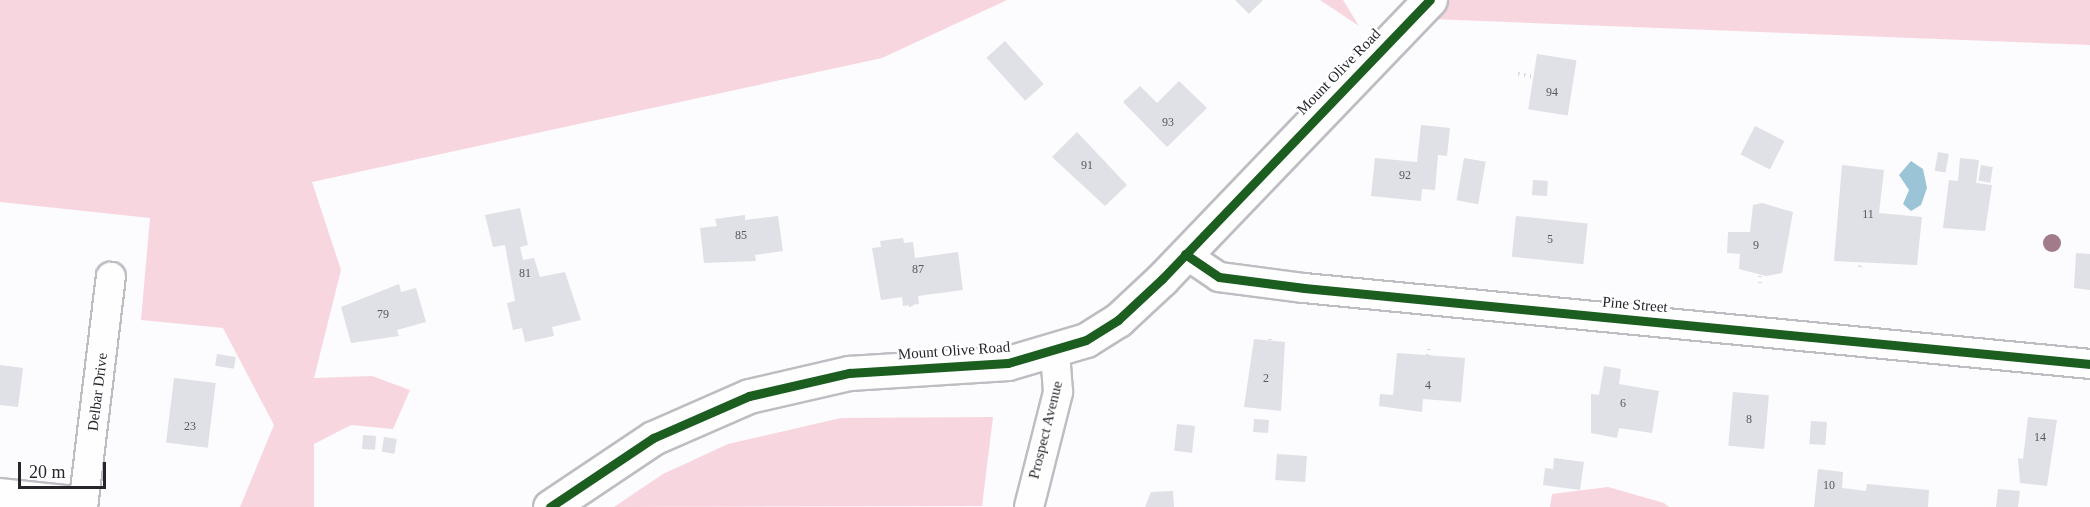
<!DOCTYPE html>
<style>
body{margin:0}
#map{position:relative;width:2090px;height:507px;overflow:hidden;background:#fcfbfe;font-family:Georgia,serif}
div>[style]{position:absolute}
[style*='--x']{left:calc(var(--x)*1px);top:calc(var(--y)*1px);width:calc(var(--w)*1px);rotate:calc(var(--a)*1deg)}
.forest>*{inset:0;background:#f8d6df}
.water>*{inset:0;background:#9bc4d6}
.building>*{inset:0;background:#dfe1e6;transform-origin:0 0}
.path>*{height:4px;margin-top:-2px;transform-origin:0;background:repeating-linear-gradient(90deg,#dbdbdc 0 1.5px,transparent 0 6px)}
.roads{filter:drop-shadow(2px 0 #bebdc2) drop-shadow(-2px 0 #bebdc2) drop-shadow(0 2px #bebdc2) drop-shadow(0 -2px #bebdc2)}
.minor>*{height:28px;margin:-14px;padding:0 14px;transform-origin:14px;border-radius:14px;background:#fffeff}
.tertiary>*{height:33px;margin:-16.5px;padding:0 16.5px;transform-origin:16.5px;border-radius:16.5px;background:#fffeff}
.cycleway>*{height:9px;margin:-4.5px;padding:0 4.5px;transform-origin:4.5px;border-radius:4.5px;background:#1b5e20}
.trees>*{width:18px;height:18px;margin:-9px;border-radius:50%;background:#a17b89}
span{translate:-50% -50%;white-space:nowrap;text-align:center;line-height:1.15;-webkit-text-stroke:5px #fff;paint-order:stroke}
.number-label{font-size:12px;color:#58585e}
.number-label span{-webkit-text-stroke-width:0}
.street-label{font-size:15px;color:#26252c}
.scale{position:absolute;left:18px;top:462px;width:88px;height:27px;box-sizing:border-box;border:3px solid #26252c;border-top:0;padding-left:8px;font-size:18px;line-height:21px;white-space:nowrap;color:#26252c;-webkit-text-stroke:4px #fff;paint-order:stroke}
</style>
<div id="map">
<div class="forest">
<div style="clip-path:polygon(0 0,1007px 0,882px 58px,312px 182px,341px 270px,314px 378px,372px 376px,410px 390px,393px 429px,351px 425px,314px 444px,314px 507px,240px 507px,274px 425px,223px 328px,141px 320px,150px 218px,0 202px)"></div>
<div style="clip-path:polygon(1320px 0,1343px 0,1359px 26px)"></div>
<div style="clip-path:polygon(1450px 0,2090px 0,2090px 45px,1431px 19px)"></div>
<div style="clip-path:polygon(993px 417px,982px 506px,614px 507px,663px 474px,728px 444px,841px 418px)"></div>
<div style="clip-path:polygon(1608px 487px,1664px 503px,1669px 507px,1550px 507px,1552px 494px)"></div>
</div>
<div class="water">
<div style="clip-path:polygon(1911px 161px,1923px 169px,1927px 188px,1921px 205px,1911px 211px,1903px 204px,1909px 190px,1899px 175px)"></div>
</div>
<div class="building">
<div style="clip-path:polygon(1235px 0,1263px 0,1249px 14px)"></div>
<div style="left:1005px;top:41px;width:58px;height:25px;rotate:48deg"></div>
<div style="left:1537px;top:54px;width:40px;height:56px;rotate:9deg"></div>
<div style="clip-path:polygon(1179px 81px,1207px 108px,1167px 147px,1123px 102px,1140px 86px,1157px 103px)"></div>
<div style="clip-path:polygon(1421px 125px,1450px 128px,1447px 156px,1438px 155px,1435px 190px,1422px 189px,1421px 201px,1371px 196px,1375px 158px,1417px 162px)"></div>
<div style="left:1755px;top:126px;width:33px;height:32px;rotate:27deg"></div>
<div style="clip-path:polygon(1077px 132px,1127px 185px,1105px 206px,1052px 157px)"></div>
<div style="left:1938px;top:152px;width:11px;height:19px;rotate:10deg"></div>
<div style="left:1464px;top:158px;width:22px;height:43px;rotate:10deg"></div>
<div style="clip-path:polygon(1960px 158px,1979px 160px,1976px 183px,1992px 185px,1985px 231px,1943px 228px,1949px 180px,1958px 181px)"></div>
<div style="clip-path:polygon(1842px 165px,1884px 170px,1879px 213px,1922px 217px,1917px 265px,1834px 261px)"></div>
<div style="left:1981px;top:165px;width:12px;height:16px;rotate:9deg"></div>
<div style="left:1533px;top:180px;width:15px;height:15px;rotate:4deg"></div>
<div style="clip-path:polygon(1762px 203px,1793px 212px,1782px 273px,1766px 276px,1739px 269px,1740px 254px,1727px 253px,1728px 232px,1750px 232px,1753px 205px)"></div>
<div style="clip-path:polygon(520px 208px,528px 245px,520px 247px,523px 260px,534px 258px,540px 277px,565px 272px,581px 320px,552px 327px,554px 336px,525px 342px,522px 328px,513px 330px,507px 303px,515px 301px,505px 245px,493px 247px,485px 215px)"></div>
<div style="clip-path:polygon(745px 215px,745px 220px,778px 216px,783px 251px,755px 255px,756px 261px,704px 263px,700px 228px,717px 226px,715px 219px)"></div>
<div style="left:1516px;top:216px;width:72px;height:41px;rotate:6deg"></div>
<div style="clip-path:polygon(903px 238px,904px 243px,913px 242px,915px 258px,958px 252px,963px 290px,918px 296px,919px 304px,903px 306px,902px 297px,881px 300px,872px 248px,881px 247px,880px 241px)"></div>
<div style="clip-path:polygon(2076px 253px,2090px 254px,2090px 290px,2074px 288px)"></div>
<div style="clip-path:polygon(399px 284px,401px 292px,416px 288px,426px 322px,397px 330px,399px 336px,351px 343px,341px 307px)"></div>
<div style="clip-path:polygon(1254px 339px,1285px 342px,1281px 411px,1244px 407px)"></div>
<div style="clip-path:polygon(1397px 353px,1465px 358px,1461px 402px,1423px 399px,1422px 412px,1379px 406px,1380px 394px,1393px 395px)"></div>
<div style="left:217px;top:354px;width:19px;height:12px;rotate:9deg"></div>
<div style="clip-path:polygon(0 365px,23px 368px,18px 407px,0 405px)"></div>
<div style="clip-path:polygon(1604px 366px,1621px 369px,1619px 384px,1659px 391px,1652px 433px,1619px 428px,1617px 438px,1591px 433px,1591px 394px,1599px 395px)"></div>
<div style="left:174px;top:378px;width:42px;height:65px;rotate:7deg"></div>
<div style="left:1733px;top:392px;width:36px;height:54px;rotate:5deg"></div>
<div style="clip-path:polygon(2028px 417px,2057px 420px,2047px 486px,2020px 483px,2018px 458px,2023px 459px)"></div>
<div style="left:1254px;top:419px;width:15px;height:13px;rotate:4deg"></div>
<div style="left:1811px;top:421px;width:16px;height:23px;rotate:4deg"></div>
<div style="left:1177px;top:424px;width:18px;height:27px;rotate:6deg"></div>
<div style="left:363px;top:435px;width:13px;height:14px;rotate:4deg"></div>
<div style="left:384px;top:437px;width:13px;height:15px;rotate:9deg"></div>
<div style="left:1277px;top:454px;width:30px;height:26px;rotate:4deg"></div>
<div style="clip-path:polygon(1554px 458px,1584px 462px,1580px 490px,1543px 485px,1545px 468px,1553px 469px)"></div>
<div style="clip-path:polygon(1818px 469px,1843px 472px,1842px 488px,1866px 491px,1867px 484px,1929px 490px,1928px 507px,1814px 507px)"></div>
<div style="clip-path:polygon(1998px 489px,2020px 491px,2018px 507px,1996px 507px)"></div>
<div style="clip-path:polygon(1173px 491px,1174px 507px,1145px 507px,1151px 492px)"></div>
</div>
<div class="path">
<div style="--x:1518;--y:74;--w:16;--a:11"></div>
<div style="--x:1860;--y:267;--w:3;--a:-72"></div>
<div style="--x:1760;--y:283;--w:7;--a:-90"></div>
<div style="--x:911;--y:305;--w:5;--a:79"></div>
<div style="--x:1270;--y:340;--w:4;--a:-90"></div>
<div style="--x:1428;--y:356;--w:7;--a:-82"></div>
</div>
<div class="roads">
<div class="minor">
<div style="--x:1185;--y:254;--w:41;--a:34.1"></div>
<div style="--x:1219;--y:277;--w:86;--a:7.4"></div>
<div style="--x:1304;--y:288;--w:790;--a:5.52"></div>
<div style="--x:0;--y:493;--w:84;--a:6.1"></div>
<div style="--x:83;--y:507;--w:232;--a:-83.1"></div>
<div style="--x:1029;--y:507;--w:119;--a:-75.8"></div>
<div style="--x:1058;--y:392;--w:40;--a:-94.3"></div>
</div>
<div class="tertiary">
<div style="--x:550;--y:507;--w:124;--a:-33.8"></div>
<div style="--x:653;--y:438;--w:105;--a:-23.6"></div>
<div style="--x:749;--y:396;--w:103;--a:-13"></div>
<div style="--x:849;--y:373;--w:159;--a:-3.6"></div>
<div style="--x:1008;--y:363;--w:81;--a:-16.4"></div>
<div style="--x:1086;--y:340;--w:38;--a:-32"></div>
<div style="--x:1118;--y:320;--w:60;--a:-43"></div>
<div style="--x:1162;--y:279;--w:387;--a:-46.2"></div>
</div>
</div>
<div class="cycleway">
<div style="--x:1185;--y:254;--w:41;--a:34.1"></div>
<div style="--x:1219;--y:277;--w:86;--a:7.4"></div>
<div style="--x:1304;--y:288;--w:790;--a:5.52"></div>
<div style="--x:550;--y:507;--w:124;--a:-33.8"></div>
<div style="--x:653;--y:438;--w:105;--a:-23.6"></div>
<div style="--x:749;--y:396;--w:103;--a:-13"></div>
<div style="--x:849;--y:373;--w:159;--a:-3.6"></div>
<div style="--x:1008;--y:363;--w:81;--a:-16.4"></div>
<div style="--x:1086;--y:340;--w:38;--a:-32"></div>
<div style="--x:1118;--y:320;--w:60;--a:-43"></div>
<div style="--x:1162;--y:279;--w:387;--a:-46.2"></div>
</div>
<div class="trees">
<div style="left:2052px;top:243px"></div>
</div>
<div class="number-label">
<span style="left:1552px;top:93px">94</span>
<span style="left:1168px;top:123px">93</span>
<span style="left:1087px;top:166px">91</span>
<span style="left:1405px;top:176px">92</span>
<span style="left:1868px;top:215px">11</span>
<span style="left:741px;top:236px">85</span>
<span style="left:1550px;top:240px">5</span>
<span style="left:1756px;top:246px">9</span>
<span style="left:918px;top:270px">87</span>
<span style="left:525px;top:274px">81</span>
<span style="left:383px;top:315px">79</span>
<span style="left:1266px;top:379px">2</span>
<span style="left:1428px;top:386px">4</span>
<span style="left:1623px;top:404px">6</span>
<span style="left:1749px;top:420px">8</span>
<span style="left:190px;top:427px">23</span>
<span style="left:2040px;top:438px">14</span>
<span style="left:1829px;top:486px">10</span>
</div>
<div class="street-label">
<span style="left:1339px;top:72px;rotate:-46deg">Mount Olive Road</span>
<span style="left:1635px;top:305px;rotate:5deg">Pine Street</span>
<span style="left:954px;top:351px;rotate:-4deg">Mount Olive Road</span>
<span style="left:98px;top:392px;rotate:-83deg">Delbar Drive</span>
<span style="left:1046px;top:430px;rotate:-76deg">Prospect Avenue</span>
</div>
<div class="scale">20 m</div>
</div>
